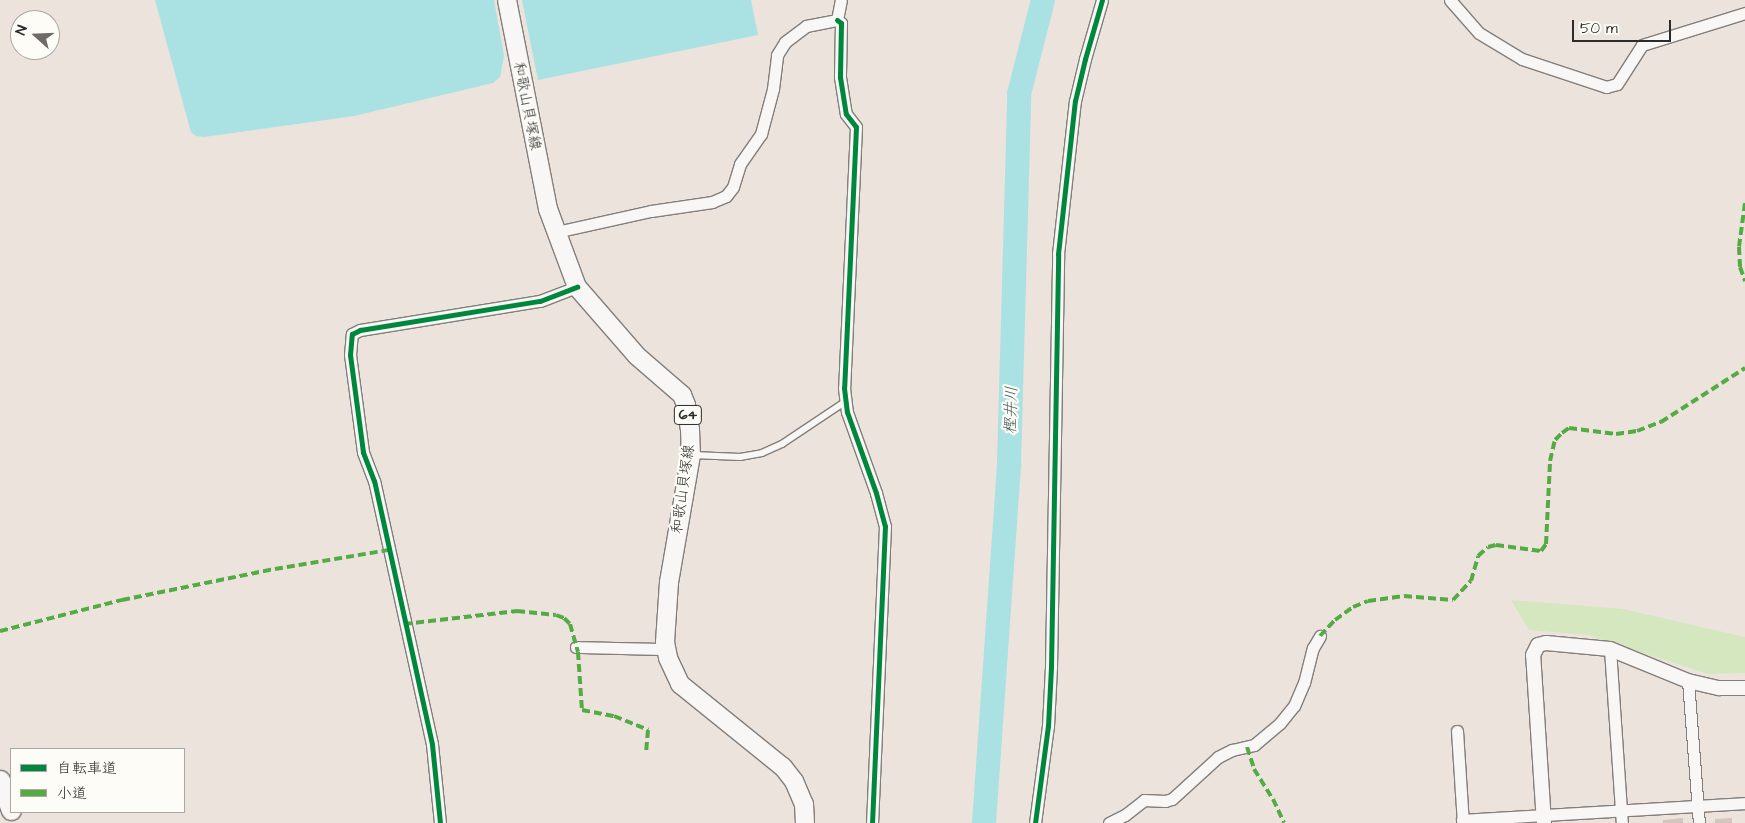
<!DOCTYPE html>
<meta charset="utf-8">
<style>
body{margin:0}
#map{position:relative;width:1745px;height:823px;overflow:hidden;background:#ece3dd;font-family:"Architects Daughter","Klee One",sans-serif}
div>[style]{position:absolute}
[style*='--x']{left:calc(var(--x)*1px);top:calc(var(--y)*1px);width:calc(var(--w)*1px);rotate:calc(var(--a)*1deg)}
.green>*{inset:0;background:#d5e7bf}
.water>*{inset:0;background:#aae1e3}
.river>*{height:24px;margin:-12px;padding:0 12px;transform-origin:12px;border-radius:12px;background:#aae1e3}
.building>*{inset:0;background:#d4c5be}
.roads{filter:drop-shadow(1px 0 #827e7b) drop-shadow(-1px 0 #827e7b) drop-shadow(0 1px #827e7b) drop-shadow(0 -1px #827e7b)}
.service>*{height:5.5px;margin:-2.75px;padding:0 2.75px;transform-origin:2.75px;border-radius:2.75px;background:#f9f7f5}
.minor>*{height:11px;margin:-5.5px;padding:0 5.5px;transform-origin:5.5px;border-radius:5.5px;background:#f9f7f5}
.tertiary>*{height:14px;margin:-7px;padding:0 7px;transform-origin:7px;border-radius:7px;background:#f9f7f5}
.primary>*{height:18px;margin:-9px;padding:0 9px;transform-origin:9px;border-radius:9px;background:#f9f7f5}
.trunk>*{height:19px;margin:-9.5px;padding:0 9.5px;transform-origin:9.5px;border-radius:9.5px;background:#f9f7f5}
.quiet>*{height:4px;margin-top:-2px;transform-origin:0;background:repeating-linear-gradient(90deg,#54ab44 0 8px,transparent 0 12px)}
.cycleway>*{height:5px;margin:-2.5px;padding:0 2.5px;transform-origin:2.5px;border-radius:2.5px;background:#00873e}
span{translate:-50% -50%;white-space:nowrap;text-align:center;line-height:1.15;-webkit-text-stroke:4.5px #fdfcf7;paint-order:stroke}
.shield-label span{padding:1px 4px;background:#fdfcf7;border:1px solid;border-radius:4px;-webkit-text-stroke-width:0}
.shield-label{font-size:14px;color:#2b2b2b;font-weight:700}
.street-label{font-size:15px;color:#2b2b2b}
.water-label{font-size:16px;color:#44585a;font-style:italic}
.legend{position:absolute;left:10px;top:748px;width:175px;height:65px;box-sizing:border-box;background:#fdfcf7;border:1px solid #a9a8a5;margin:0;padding:6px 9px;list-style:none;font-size:15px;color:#2b2b2b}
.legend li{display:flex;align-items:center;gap:10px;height:25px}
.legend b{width:25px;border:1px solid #a9a8a5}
.north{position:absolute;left:10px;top:10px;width:50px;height:50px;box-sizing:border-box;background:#fdfcf7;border:1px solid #a9a8a5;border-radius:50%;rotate:290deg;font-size:14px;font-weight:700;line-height:20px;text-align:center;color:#2b2b2b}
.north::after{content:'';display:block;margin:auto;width:18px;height:22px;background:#6f6b69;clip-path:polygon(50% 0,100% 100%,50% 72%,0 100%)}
.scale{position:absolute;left:1572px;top:20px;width:99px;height:22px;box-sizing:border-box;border:2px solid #2b2b2b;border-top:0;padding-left:6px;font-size:15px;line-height:18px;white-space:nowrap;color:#2b2b2b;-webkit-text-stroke:4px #fdfcf7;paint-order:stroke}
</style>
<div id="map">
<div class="green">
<div style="clip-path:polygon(1511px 600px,1623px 609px,1745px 637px,1745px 673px,1708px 674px,1588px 635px,1529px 630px)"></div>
</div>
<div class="water">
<div style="clip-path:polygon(155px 0,494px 0,504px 56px,500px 77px,493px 83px,354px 116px,204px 137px,196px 136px,191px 132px,189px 125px)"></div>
<div style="clip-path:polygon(522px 0,751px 0,758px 35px,538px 80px)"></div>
</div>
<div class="river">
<div style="--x:984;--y:823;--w:361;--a:-86"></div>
<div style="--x:1009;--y:463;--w:369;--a:-88.4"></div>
<div style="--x:1019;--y:94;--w:97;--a:-75.7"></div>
</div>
<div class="building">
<div style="clip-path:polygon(1683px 818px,1683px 823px,1663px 823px,1663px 820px)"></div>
<div style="clip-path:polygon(1732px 818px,1732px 823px,1715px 823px,1715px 819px)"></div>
</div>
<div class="roads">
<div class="service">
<div style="--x:693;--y:455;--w:47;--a:2.4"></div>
<div style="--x:740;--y:457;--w:22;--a:-10"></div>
<div style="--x:762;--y:453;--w:22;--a:-24"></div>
<div style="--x:782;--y:444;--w:76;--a:-33.7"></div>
</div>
<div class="minor">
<div style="--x:1450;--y:0;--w:44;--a:48.7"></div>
<div style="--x:1479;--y:33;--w:50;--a:31.2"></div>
<div style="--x:1522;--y:59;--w:89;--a:18.4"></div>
<div style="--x:1606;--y:87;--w:11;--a:-15"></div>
<div style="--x:1617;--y:84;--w:46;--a:-57.3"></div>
<div style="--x:1642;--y:45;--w:108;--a:-17.3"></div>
<div style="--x:837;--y:20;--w:5;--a:37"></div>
<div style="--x:841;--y:23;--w:54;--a:91.1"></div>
<div style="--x:840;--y:77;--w:37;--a:81"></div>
<div style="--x:846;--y:114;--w:16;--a:52"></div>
<div style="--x:856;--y:127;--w:261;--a:92.6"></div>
<div style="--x:844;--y:388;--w:24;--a:83"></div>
<div style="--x:847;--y:412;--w:86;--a:70.3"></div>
<div style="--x:876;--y:493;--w:34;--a:75"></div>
<div style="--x:885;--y:526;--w:297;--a:92.5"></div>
<div style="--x:556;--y:232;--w:97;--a:-12.5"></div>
<div style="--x:651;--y:211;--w:62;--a:-8.4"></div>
<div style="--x:712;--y:202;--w:15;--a:-23"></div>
<div style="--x:726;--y:196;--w:11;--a:-52"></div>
<div style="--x:733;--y:187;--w:24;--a:-73"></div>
<div style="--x:740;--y:164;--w:37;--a:-55"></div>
<div style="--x:761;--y:134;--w:47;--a:-75.1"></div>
<div style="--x:773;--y:89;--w:34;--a:-83"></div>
<div style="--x:777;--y:55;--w:15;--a:-58"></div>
<div style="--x:785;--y:42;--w:26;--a:-37"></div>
<div style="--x:806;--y:26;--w:32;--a:-11"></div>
<div style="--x:837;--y:20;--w:20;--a:-79"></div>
<div style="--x:576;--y:647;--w:91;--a:1.3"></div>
<div style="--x:1610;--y:649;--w:174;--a:86.1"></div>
<div style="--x:1688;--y:681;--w:142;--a:85.6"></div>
<div style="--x:1457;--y:731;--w:92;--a:86.3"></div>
<div style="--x:1462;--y:820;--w:284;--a:-3.4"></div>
<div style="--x:440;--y:823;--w:79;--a:-95.8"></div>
<div style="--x:432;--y:744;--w:269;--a:-102.4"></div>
<div style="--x:374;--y:481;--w:31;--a:-111"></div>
<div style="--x:363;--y:452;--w:98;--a:-97.6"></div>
<div style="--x:350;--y:355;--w:21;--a:-85"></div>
<div style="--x:352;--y:334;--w:9;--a:-27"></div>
<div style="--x:360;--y:330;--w:182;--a:-9.2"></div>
<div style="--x:540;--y:301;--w:40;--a:-21"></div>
<div style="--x:1035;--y:823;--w:98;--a:-82.4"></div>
<div style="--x:1048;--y:726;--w:59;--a:-87.1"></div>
<div style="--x:1051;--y:667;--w:413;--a:-89"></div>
<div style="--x:1058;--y:254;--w:154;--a:-83.7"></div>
<div style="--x:1075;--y:101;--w:43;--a:-76.6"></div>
<div style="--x:1085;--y:59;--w:61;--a:-73.9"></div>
<div style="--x:1109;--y:823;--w:18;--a:-27"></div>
<div style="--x:1125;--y:815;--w:24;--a:-38"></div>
<div style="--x:1144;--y:800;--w:21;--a:3"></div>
<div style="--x:1165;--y:801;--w:7;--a:-16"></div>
<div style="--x:1172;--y:799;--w:62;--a:-42.4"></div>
<div style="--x:1218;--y:757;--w:16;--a:-27"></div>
<div style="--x:1232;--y:750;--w:23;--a:-13"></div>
<div style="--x:1254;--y:745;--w:34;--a:-40"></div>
<div style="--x:1280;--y:723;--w:22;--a:-51"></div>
<div style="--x:1294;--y:706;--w:25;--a:-67"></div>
<div style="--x:1304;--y:683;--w:36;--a:-76"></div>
<div style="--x:1313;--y:648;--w:14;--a:-60"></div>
</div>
<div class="tertiary">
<div style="--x:1544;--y:823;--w:168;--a:-93.7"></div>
<div style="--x:1533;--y:655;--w:11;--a:-63"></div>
<div style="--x:1538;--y:645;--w:8;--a:-14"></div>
<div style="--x:1546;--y:643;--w:64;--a:5.4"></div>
<div style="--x:1610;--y:649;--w:84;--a:22.3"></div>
<div style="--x:1688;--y:681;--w:32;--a:13"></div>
<div style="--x:1719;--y:688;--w:26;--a:0"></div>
</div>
<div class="primary">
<div style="--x:507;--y:0;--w:213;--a:78.9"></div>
<div style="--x:548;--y:209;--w:83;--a:69.6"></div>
<div style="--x:577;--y:287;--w:91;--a:49"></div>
<div style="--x:637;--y:356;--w:60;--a:40.9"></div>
<div style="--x:682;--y:395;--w:11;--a:68"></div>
<div style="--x:686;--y:405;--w:24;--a:81"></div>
<div style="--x:690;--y:429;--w:26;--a:88"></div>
<div style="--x:691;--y:455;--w:129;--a:99.8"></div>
<div style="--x:669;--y:582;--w:60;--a:93.8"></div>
<div style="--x:665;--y:642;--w:16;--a:79"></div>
<div style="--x:668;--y:658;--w:29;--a:65"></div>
<div style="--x:680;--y:684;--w:132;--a:38.9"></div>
<div style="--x:783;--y:767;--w:18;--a:52"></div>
<div style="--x:794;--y:781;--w:25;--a:67"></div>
<div style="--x:804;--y:804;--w:19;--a:87"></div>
</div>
<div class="trunk">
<div style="--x:0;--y:780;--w:32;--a:70"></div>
</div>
</div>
<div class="quiet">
<div style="--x:1745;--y:203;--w:44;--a:97.8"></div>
<div style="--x:1739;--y:247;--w:20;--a:87"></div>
<div style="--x:1740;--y:267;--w:15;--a:70"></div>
<div style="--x:404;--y:624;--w:114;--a:-6.6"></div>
<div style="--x:517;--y:611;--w:39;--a:6"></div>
<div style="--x:556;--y:615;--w:9;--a:21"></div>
<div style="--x:564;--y:618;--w:8;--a:45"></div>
<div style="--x:570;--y:624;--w:29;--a:74"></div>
<div style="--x:578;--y:652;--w:58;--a:86.1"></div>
<div style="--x:582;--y:710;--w:33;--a:11"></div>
<div style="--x:614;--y:716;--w:37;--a:22"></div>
<div style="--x:648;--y:730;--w:21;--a:95"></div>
<div style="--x:0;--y:631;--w:126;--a:-14.3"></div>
<div style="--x:122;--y:600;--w:156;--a:-11.5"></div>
<div style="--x:275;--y:569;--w:116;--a:-9.5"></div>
<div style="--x:1320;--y:636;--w:22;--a:-47"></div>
<div style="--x:1335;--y:620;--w:22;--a:-36"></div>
<div style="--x:1353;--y:607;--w:16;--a:-22"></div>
<div style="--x:1368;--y:601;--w:36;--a:-8"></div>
<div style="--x:1404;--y:596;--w:49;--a:4.7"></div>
<div style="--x:1453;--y:600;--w:26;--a:-47"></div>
<div style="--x:1471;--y:581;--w:26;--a:-74"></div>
<div style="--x:1478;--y:556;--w:13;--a:-42"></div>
<div style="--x:1488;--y:547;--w:8;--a:-14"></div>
<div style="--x:1496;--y:545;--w:45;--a:7.6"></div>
<div style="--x:1541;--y:551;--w:9;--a:-54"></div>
<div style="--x:1546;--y:544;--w:83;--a:-87.2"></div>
<div style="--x:1550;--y:461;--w:22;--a:-77"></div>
<div style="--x:1555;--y:440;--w:10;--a:-45"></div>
<div style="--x:1562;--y:433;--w:9;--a:-36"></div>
<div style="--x:1569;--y:428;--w:47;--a:7.3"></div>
<div style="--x:1616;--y:434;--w:21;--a:-8"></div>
<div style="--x:1637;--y:431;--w:26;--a:-21"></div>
<div style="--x:1661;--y:422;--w:100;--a:-32.7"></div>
<div style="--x:1247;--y:747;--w:23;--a:72"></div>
<div style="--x:1254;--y:769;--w:36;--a:58"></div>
<div style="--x:1273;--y:799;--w:26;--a:65"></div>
</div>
<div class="cycleway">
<div style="--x:837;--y:20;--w:5;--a:37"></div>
<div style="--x:841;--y:23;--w:54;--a:91.1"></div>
<div style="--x:840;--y:77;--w:37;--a:81"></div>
<div style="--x:846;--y:114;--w:16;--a:52"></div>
<div style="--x:856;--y:127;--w:261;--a:92.6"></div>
<div style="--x:844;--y:388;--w:24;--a:83"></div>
<div style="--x:847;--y:412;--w:86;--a:70.3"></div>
<div style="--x:876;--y:493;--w:34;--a:75"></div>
<div style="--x:885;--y:526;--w:297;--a:92.5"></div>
<div style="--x:440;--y:823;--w:79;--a:-95.8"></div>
<div style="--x:432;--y:744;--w:269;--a:-102.4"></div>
<div style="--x:374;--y:481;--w:31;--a:-111"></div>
<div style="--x:363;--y:452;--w:98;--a:-97.6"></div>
<div style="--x:350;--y:355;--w:21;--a:-85"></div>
<div style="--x:352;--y:334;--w:9;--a:-27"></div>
<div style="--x:360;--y:330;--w:182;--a:-9.2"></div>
<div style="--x:540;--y:301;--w:40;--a:-21"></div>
<div style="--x:1035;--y:823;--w:98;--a:-82.4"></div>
<div style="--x:1048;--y:726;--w:59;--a:-87.1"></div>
<div style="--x:1051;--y:667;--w:413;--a:-89"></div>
<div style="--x:1058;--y:254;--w:154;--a:-83.7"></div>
<div style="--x:1075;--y:101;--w:43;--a:-76.6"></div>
<div style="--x:1085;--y:59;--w:61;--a:-73.9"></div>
</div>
<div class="shield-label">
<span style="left:688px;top:415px">64</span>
</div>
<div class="street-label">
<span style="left:527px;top:106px;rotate:79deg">和歌山貝塚線</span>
<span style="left:683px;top:489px;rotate:-82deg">和歌山貝塚線</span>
</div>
<div class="water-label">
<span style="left:1011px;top:410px;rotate:-88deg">樫井川</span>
</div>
<ul class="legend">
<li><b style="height:6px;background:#00873e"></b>自転車道</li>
<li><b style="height:6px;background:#54ab44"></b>小道</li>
</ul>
<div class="north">N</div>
<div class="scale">50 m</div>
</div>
